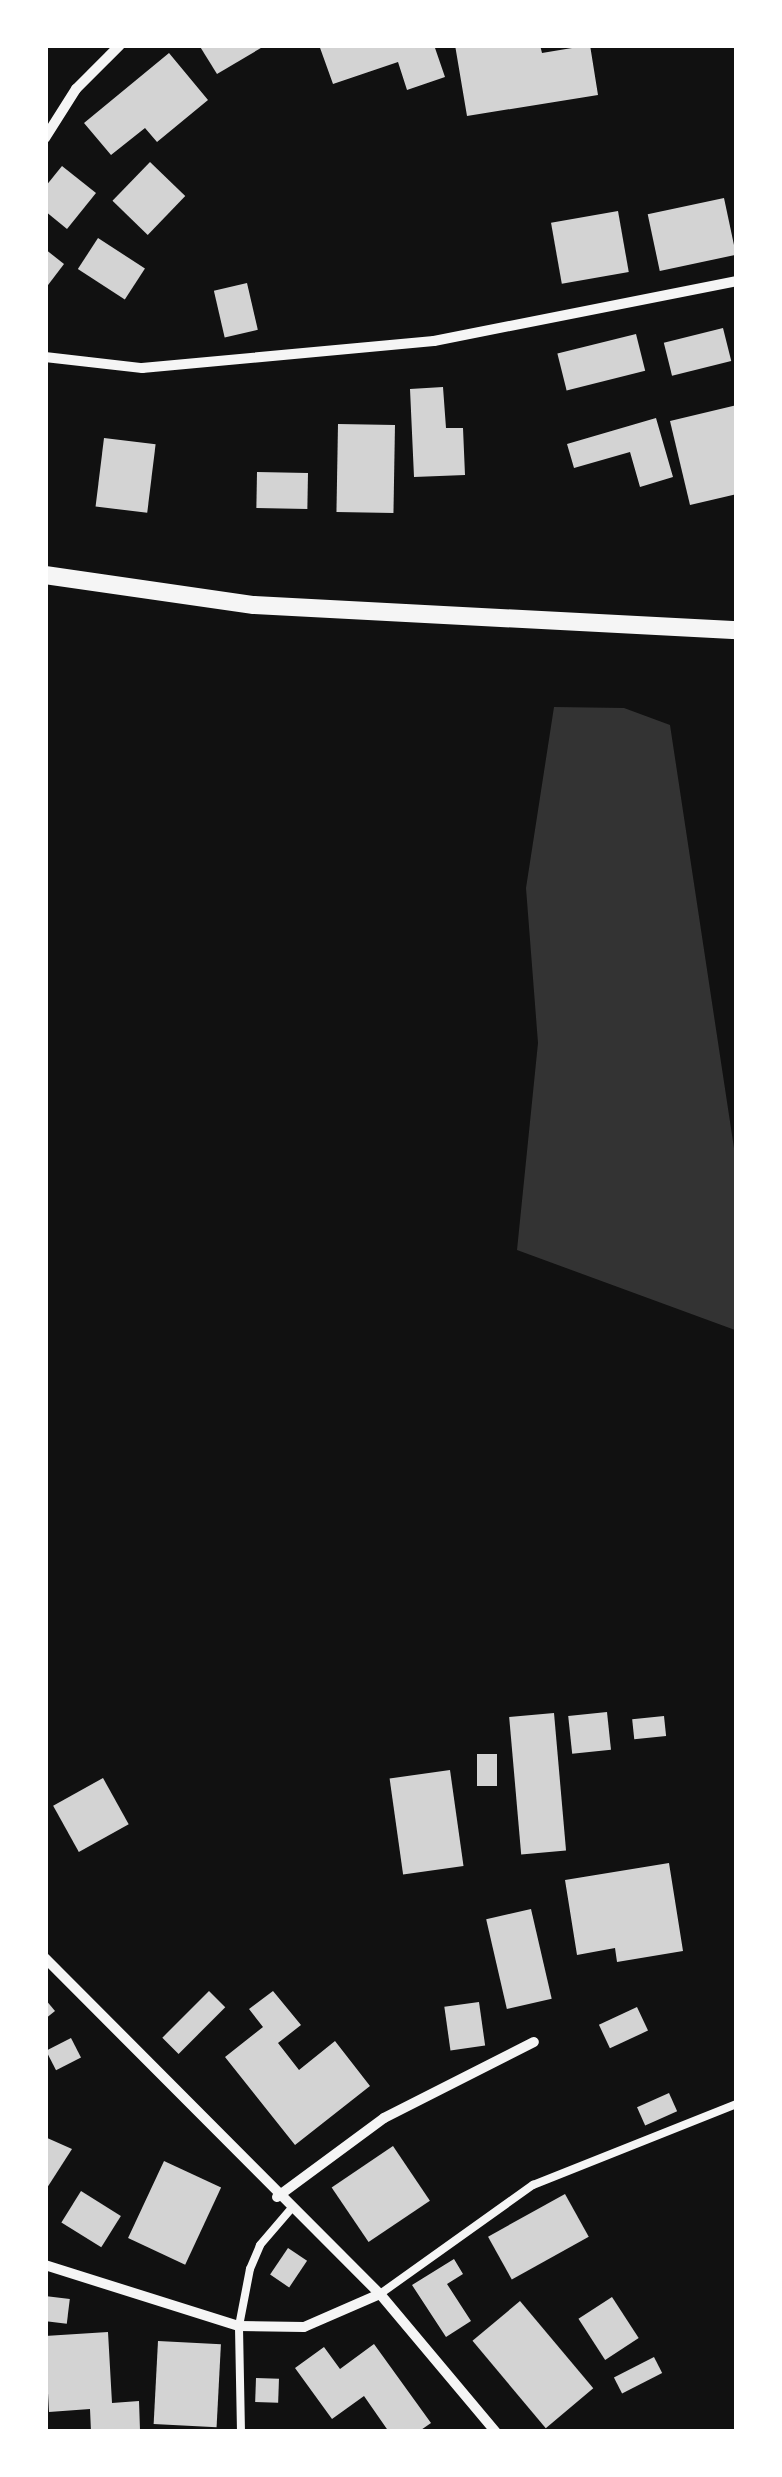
<!DOCTYPE html>
<style>
body{margin:0}
#map{position:relative;width:782px;height:2477px;overflow:hidden;background:#111;font-family:Lora,serif}
div>[style]{position:absolute}
[style*='--x']{left:calc(var(--x)*1px);top:calc(var(--y)*1px);width:calc(var(--w)*1px);rotate:calc(var(--a)*1deg)}
.water>*{inset:0;background:#333}
.building>*{inset:0;background:#d3d3d3;transform-origin:0 0}
.service>*{height:8px;margin:-4px;padding:0 4px;transform-origin:4px;border-radius:4px;background:#f5f5f5}
.minor>*{height:10px;margin:-5px;padding:0 5px;transform-origin:5px;border-radius:5px;background:#f5f5f5}
.tertiary>*{height:18px;margin:-9px;padding:0 9px;transform-origin:9px;border-radius:9px;background:#f5f5f5}
span{translate:-50% -50%;white-space:nowrap;text-align:center;line-height:1.15;-webkit-text-stroke:8px #fff;paint-order:stroke}
.frame{position:absolute;inset:0;border:48px solid #fff;pointer-events:none}
</style>
<div id="map">
<div class="water">
<div style="clip-path:polygon(554px 707px,624px 708px,670px 725px,737px 1168px,735px 1330px,517px 1250px,538px 1043px,526px 888px)"></div>
</div>
<div class="building">
<div style="clip-path:polygon(199px 45px,266px 45px,217px 74px)"></div>
<div style="clip-path:polygon(319px 45px,434px 45px,445px 77px,407px 90px,398px 62px,333px 84px)"></div>
<div style="clip-path:polygon(455px 45px,540px 45px,542px 53px,590px 45px,598px 95px,467px 116px)"></div>
<div style="clip-path:polygon(169px 53px,208px 100px,157px 142px,145px 128px,111px 155px,84px 123px)"></div>
<div style="left:150px;top:162px;width:49px;height:54px;rotate:44deg"></div>
<div style="clip-path:polygon(62px 166px,96px 193px,67px 229px,45px 211px,45px 187px)"></div>
<div style="left:724px;top:198px;width:58px;height:78px;rotate:78deg"></div>
<div style="left:618px;top:211px;width:62px;height:68px;rotate:80deg"></div>
<div style="left:98px;top:238px;width:56px;height:37px;rotate:33deg"></div>
<div style="clip-path:polygon(45px 249px,64px 264px,45px 289px)"></div>
<div style="left:247px;top:283px;width:48px;height:34px;rotate:77deg"></div>
<div style="left:723px;top:328px;width:34px;height:61px;rotate:76deg"></div>
<div style="left:636px;top:334px;width:38px;height:81px;rotate:76deg"></div>
<div style="clip-path:polygon(443px 387px,446px 428px,463px 428px,465px 475px,414px 477px,410px 389px)"></div>
<div style="clip-path:polygon(737px 405px,737px 494px,690px 505px,670px 421px)"></div>
<div style="clip-path:polygon(656px 418px,673px 477px,640px 487px,630px 452px,574px 468px,567px 444px)"></div>
<div style="left:338px;top:424px;width:57px;height:88px;rotate:1deg"></div>
<div style="left:104px;top:438px;width:52px;height:69px;rotate:7deg"></div>
<div style="left:257px;top:472px;width:51px;height:36px;rotate:1deg"></div>
<div style="left:607px;top:1712px;width:38px;height:39px;rotate:84deg"></div>
<div style="left:554px;top:1713px;width:138px;height:45px;rotate:85deg"></div>
<div style="left:664px;top:1716px;width:20px;height:32px;rotate:84deg"></div>
<div style="left:477px;top:1754px;width:20px;height:32px"></div>
<div style="left:450px;top:1770px;width:97px;height:61px;rotate:82deg"></div>
<div style="left:103px;top:1778px;width:53px;height:57px;rotate:61deg"></div>
<div style="clip-path:polygon(669px 1863px,683px 1951px,617px 1962px,615px 1948px,577px 1955px,565px 1880px)"></div>
<div style="left:531px;top:1909px;width:92px;height:46px;rotate:77deg"></div>
<div style="left:209px;top:1991px;width:23px;height:66px;rotate:45deg"></div>
<div style="clip-path:polygon(273px 1991px,301px 2025px,278px 2043px,299px 2070px,335px 2041px,370px 2086px,295px 2145px,225px 2057px,263px 2027px,249px 2009px)"></div>
<div style="clip-path:polygon(45px 1999px,55px 2011px,45px 2019px)"></div>
<div style="left:479px;top:2002px;width:44px;height:35px;rotate:82deg"></div>
<div style="left:637px;top:2007px;width:26px;height:42px;rotate:65deg"></div>
<div style="left:71px;top:2038px;width:22px;height:28px;rotate:63deg"></div>
<div style="left:669px;top:2093px;width:20px;height:35px;rotate:66deg"></div>
<div style="clip-path:polygon(45px 2137px,72px 2149px,45px 2191px)"></div>
<div style="left:393px;top:2146px;width:66px;height:74px;rotate:56deg"></div>
<div style="left:164px;top:2161px;width:63px;height:85px;rotate:25deg"></div>
<div style="left:81px;top:2191px;width:47px;height:37px;rotate:32deg"></div>
<div style="left:565px;top:2194px;width:49px;height:88px;rotate:61deg"></div>
<div style="left:288px;top:2248px;width:23px;height:32px;rotate:34deg"></div>
<div style="clip-path:polygon(454px 2259px,463px 2274px,447px 2284px,471px 2321px,446px 2337px,412px 2285px)"></div>
<div style="left:45px;top:2296px;width:25px;height:25px;rotate:7deg"></div>
<div style="left:612px;top:2297px;width:49px;height:40px;rotate:57deg"></div>
<div style="left:520px;top:2301px;width:114px;height:62px;rotate:50deg"></div>
<div style="clip-path:polygon(108px 2332px,112px 2403px,139px 2401px,140px 2430px,91px 2432px,90px 2409px,49px 2412px,45px 2336px)"></div>
<div style="left:158px;top:2341px;width:63px;height:83px;rotate:3deg"></div>
<div style="clip-path:polygon(374px 2344px,431px 2423px,418px 2432px,389px 2432px,364px 2396px,332px 2419px,295px 2368px,324px 2347px,340px 2369px)"></div>
<div style="left:654px;top:2357px;width:18px;height:45px;rotate:63deg"></div>
<div style="left:256px;top:2378px;width:23px;height:24px;rotate:2deg"></div>
</div>
<div class="service">
<div style="--x:380;--y:2294;--w:188;--a:-35.5"></div>
<div style="--x:533;--y:2185;--w:219;--a:-21.7"></div>
<div style="--x:241;--y:2432;--w:106;--a:-91.1"></div>
<div style="--x:239;--y:2326;--w:58;--a:-79.1"></div>
<div style="--x:250;--y:2269;--w:26;--a:-67"></div>
<div style="--x:260;--y:2245;--w:46;--a:-49.4"></div>
</div>
<div class="minor">
<div style="--x:45;--y:138;--w:58;--a:-57.7"></div>
<div style="--x:76;--y:89;--w:62;--a:-45"></div>
<div style="--x:45;--y:357;--w:98;--a:6.5"></div>
<div style="--x:142;--y:368;--w:293;--a:-5.3"></div>
<div style="--x:434;--y:341;--w:309;--a:-11.2"></div>
<div style="--x:45;--y:1958;--w:474;--a:45.1"></div>
<div style="--x:380;--y:2294;--w:180;--a:50"></div>
<div style="--x:277;--y:2197;--w:133;--a:-36.4"></div>
<div style="--x:384;--y:2118;--w:168;--a:-26.9"></div>
<div style="--x:45;--y:2265;--w:203;--a:17.5"></div>
<div style="--x:239;--y:2326;--w:65;--a:0.9"></div>
<div style="--x:304;--y:2327;--w:83;--a:-23.5"></div>
</div>
<div class="tertiary">
<div style="--x:45;--y:575;--w:211;--a:8.2"></div>
<div style="--x:254;--y:605;--w:484;--a:3"></div>
</div>
<div class="frame"></div>
</div>
